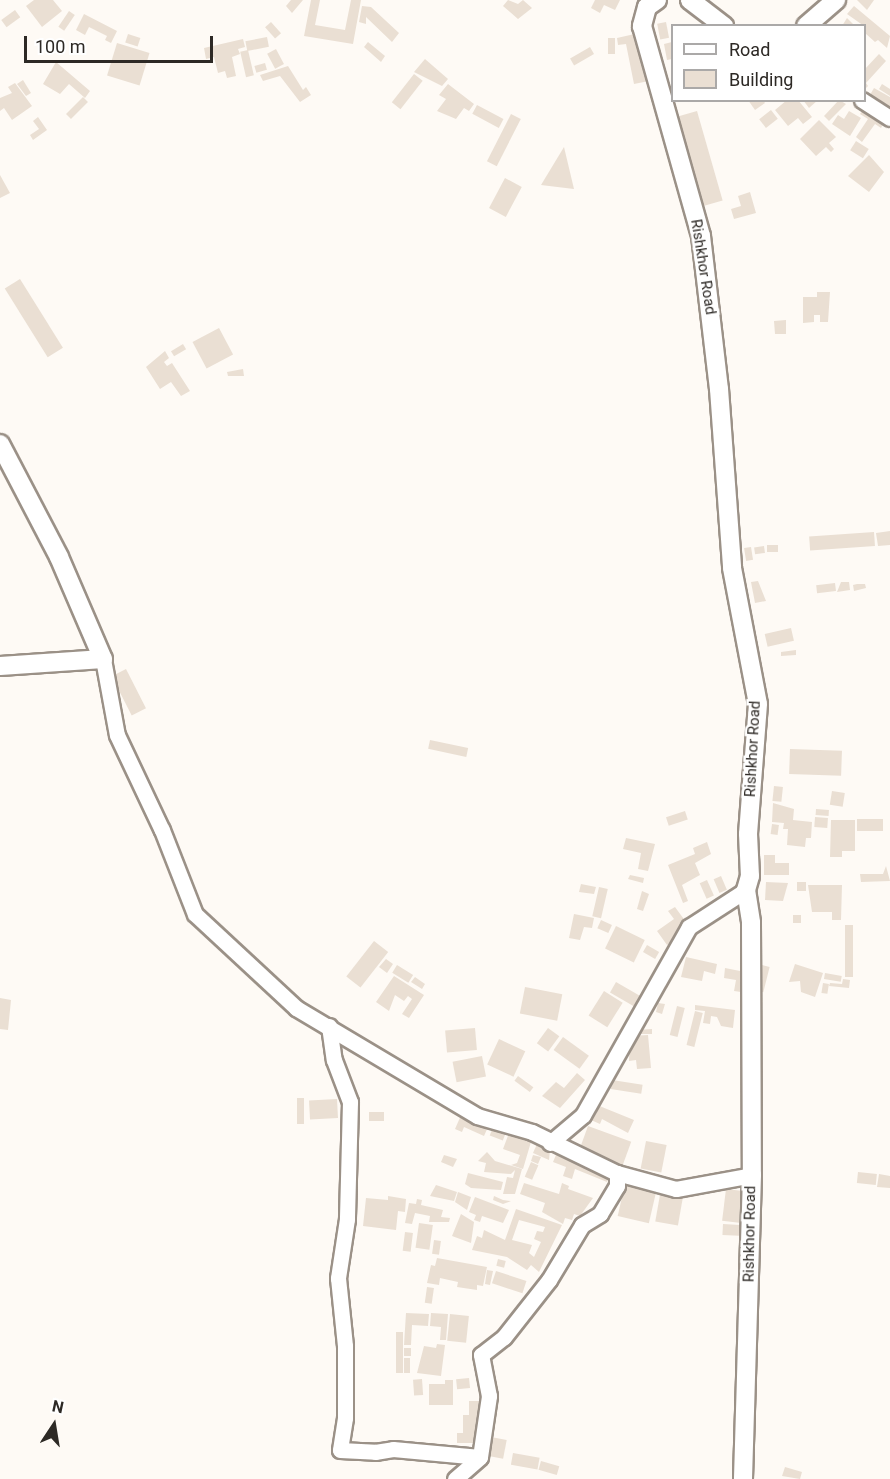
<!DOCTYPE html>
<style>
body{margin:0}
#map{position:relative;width:890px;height:1479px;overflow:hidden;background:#fefaf5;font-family:Roboto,sans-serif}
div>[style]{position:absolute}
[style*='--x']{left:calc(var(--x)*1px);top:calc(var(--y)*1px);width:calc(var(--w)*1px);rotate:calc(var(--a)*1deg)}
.building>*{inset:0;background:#eadfd3;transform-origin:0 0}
.roads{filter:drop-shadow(2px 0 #9b9187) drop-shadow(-2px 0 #9b9187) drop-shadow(0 2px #9b9187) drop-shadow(0 -2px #9b9187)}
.minor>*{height:15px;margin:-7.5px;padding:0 7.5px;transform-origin:7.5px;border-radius:7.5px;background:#fff}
.tertiary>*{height:18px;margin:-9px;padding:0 9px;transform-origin:9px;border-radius:9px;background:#fff}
span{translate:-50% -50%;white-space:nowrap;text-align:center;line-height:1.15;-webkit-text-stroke:5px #fff;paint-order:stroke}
.street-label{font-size:15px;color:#2d2925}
.legend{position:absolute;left:671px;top:24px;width:195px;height:78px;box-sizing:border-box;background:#fff;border:2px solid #aba9a8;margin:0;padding:8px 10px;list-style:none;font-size:18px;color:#2d2925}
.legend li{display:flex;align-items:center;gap:12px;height:30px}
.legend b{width:30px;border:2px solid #aba9a8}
.north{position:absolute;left:24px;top:1395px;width:60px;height:60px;-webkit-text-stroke:4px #fff;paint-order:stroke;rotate:12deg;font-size:16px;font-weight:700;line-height:24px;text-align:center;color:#2d2925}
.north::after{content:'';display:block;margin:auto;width:21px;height:27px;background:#2d2925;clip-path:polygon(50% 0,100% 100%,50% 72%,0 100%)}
.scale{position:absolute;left:24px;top:36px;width:189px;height:27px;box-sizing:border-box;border:3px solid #2d2925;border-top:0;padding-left:8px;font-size:18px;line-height:21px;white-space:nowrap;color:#2d2925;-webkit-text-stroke:4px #fff;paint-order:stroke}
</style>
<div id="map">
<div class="building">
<div style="clip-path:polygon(34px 0,53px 0,62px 11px,42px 27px,26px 6px)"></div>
<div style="clip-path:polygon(291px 0,303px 0,292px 13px,286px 6px)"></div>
<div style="clip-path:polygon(311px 0,320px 0,315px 25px,345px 30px,351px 0,361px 0,353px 44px,304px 36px)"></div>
<div style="clip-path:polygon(508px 0,518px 4px,523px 0,532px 8px,518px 19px,503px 6px)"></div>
<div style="clip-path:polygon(595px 0,620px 0,615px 10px,604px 5px,600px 13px,591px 8px)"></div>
<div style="clip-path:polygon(857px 0,874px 0,867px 10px)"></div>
<div style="clip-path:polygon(362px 6px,371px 7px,399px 33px,392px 42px,366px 17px,366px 24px,359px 22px)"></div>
<div style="clip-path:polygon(854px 6px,890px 36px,887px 48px,878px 40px,875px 42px,865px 33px,864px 26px,847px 14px)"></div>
<div style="left:15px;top:10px;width:9px;height:17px;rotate:54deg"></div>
<div style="left:69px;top:11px;width:7px;height:19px;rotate:34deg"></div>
<div style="clip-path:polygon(84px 14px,117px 31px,111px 43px,105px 40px,107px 36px,89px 27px,85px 35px,76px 30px)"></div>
<div style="clip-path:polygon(847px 18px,855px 26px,842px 26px)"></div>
<div style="left:271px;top:22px;width:15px;height:8px;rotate:48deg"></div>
<div style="left:666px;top:22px;width:16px;height:9px;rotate:79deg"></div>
<div style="clip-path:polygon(639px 33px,649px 81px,634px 84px,626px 44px,618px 45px,617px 38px)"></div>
<div style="left:128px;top:34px;width:13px;height:9px;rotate:18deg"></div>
<div style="left:267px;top:37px;width:10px;height:22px;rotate:79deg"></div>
<div style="left:608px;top:38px;width:7px;height:16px"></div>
<div style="clip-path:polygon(243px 39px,245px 47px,238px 49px,240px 54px,232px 57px,236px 76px,227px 78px,225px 71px,218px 73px,214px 57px,206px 59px,204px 48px)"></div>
<div style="clip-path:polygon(368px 42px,385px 56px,381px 62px,364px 47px)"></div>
<div style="clip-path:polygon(672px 42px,672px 59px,667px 60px,664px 44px)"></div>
<div style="left:117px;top:43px;width:34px;height:34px;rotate:17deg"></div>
<div style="left:590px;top:47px;width:8px;height:23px;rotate:60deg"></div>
<div style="left:276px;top:49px;width:17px;height:10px;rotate:62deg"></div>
<div style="left:248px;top:50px;width:26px;height:8px;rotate:77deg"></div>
<div style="clip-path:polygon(879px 54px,886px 61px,866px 83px,868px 86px,864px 90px,864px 70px)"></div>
<div style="clip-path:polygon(425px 59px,448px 79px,442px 86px,414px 72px)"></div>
<div style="clip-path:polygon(56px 62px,90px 91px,85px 98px,69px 84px,60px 94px,43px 84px)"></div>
<div style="left:265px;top:63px;width:7px;height:11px;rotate:74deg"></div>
<div style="clip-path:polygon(288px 66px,303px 90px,306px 87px,311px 95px,300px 102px,280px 76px,263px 81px,260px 75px)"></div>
<div style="left:414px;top:74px;width:11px;height:36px;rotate:38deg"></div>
<div style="clip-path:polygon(23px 80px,31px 93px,26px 96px,17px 84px)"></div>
<div style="clip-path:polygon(15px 83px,32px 106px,12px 120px,4px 108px,0 111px,0 98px,12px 93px,8px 87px)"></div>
<div style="clip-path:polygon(448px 84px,474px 104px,469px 111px,464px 108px,456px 119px,437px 111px,446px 99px,439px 95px)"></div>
<div style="clip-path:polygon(882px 84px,890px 89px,890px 96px,879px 89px)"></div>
<div style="clip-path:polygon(874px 88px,890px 97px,890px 113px,867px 100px)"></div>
<div style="left:83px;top:97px;width:7px;height:24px;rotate:45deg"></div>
<div style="clip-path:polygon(748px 100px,763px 100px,765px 103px,755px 110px)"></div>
<div style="clip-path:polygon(787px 100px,798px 100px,812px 117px,803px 124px,798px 118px,788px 126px,775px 110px)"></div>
<div style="clip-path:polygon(803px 100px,818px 100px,809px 108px)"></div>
<div style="clip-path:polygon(839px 100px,846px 104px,829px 121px,824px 116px)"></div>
<div style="left:477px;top:105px;width:30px;height:10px;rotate:28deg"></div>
<div style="clip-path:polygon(866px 106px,886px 119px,881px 128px,875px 124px,862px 142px,856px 137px,868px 119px,860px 114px)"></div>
<div style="left:771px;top:110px;width:11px;height:15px;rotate:52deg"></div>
<div style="left:697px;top:111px;width:93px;height:20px;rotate:74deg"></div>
<div style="clip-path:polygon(849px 111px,861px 118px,850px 136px,832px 124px,838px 115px,844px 119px)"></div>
<div style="left:511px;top:114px;width:11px;height:53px;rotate:27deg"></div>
<div style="clip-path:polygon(38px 117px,47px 130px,33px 140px,30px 135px,39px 129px,33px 121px)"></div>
<div style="clip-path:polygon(819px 120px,836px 137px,829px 143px,834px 149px,831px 152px,826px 147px,816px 156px,800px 139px)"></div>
<div style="left:856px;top:141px;width:15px;height:11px;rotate:32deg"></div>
<div style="clip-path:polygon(564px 147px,574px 189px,541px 185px)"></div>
<div style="clip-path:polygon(869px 155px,884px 172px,869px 192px,848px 176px)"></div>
<div style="clip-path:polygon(0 175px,10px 193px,0 198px)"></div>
<div style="left:505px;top:178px;width:19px;height:34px;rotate:28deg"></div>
<div style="clip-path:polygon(750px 192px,756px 213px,734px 219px,731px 209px,741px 206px,738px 196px)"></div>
<div style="left:20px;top:279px;width:81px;height:18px;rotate:58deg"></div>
<div style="clip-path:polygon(817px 292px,830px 292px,828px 322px,820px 322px,820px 315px,814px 315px,814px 322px,803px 323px,803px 297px,817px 297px)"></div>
<div style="clip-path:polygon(786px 320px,786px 334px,775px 334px,774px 321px)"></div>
<div style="left:219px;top:328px;width:30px;height:30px;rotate:62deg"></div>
<div style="left:183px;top:344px;width:6px;height:14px;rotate:59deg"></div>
<div style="clip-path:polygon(165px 351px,169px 358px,164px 362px,167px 366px,172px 363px,190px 391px,181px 396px,171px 382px,160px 389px,146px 367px)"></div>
<div style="clip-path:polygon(243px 369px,244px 376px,228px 376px,227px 372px)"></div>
<div style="clip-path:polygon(890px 531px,890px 545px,878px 546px,876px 533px)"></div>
<div style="left:874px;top:532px;width:14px;height:65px;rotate:86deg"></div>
<div style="left:767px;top:545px;width:11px;height:7px"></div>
<div style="left:764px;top:546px;width:7px;height:10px;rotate:82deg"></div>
<div style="left:751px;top:547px;width:13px;height:7px;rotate:81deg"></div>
<div style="clip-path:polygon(758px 581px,766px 601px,755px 603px,751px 582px)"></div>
<div style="clip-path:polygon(841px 582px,849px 582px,850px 590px,837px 592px)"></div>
<div style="left:835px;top:583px;width:8px;height:19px;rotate:83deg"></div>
<div style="clip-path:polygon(857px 584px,865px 584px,866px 588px,854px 591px,853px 585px)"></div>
<div style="left:791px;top:628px;width:13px;height:27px;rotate:77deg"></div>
<div style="clip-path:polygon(796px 650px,796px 655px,781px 656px,781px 652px)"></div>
<div style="left:126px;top:669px;width:44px;height:16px;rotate:63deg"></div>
<div style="left:430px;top:740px;width:39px;height:9px;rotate:12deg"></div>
<div style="left:790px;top:749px;width:52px;height:25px;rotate:2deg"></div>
<div style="left:774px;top:786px;width:9px;height:15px;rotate:6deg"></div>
<div style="left:832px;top:791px;width:13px;height:14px;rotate:9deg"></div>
<div style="clip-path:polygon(773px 803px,794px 809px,793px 820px,812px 822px,811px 838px,806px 838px,805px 847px,787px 845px,788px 829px,783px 829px,784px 823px,772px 822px)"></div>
<div style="left:816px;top:809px;width:13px;height:6px;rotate:4deg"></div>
<div style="left:685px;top:811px;width:9px;height:20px;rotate:72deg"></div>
<div style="left:815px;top:817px;width:13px;height:10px;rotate:4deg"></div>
<div style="left:883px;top:819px;width:12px;height:26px;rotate:90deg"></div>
<div style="clip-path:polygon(831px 820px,855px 820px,855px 851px,842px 851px,842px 857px,830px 857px)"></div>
<div style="left:772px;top:824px;width:7px;height:10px;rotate:8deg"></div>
<div style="clip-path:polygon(626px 838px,655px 844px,648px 871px,638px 869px,641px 853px,623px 849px)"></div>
<div style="clip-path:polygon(707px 842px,711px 854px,695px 863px,700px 875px,682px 885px,688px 901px,683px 903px,668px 865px,695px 854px,693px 848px)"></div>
<div style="clip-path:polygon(764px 855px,775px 855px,775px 863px,789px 863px,789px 875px,764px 875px)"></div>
<div style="clip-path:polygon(886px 866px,890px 881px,861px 882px,860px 874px,883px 874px)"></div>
<div style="clip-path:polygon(630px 875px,644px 878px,643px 883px,628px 879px)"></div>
<div style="left:721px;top:876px;width:15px;height:8px;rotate:67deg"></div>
<div style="left:707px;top:880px;width:17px;height:8px;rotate:66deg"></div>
<div style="clip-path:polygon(766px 882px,788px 883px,783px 901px,765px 900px)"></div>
<div style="left:797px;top:882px;width:9px;height:9px"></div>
<div style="clip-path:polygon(581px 884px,596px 887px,594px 894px,579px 892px)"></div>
<div style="clip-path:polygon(808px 885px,842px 885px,841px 920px,832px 920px,832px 912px,812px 912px)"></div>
<div style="left:599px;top:887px;width:9px;height:30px;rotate:13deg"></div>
<div style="clip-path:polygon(642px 891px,649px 894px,643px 911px,637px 909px)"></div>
<div style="clip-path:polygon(675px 907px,686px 922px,686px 930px,667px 945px,657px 931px,674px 919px,668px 911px)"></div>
<div style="clip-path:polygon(574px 914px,594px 918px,592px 928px,584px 927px,580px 940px,569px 938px)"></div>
<div style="left:793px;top:915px;width:8px;height:8px"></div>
<div style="left:601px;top:920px;width:12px;height:9px;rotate:24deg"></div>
<div style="left:845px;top:925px;width:8px;height:52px"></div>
<div style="left:616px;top:926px;width:32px;height:25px;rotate:26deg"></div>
<div style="left:374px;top:941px;width:18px;height:45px;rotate:38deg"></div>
<div style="left:647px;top:945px;width:14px;height:8px;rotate:30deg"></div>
<div style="clip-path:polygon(686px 957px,717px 964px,715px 974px,704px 971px,702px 981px,681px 977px)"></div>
<div style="clip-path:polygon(386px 959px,393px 964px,387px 973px,379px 967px)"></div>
<div style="left:758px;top:964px;width:12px;height:26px;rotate:14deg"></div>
<div style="clip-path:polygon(795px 964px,823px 973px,815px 997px,801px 992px,800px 981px,789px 982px)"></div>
<div style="left:397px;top:965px;width:19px;height:9px;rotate:32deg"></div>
<div style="clip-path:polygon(725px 968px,745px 972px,741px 992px,734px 991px,736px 980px,724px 978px)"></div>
<div style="left:825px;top:973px;width:17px;height:6px;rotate:10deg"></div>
<div style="clip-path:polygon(394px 976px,424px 995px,409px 1018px,402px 1014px,412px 999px,408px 996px,404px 1001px,395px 995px,389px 1011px,376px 1002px)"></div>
<div style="clip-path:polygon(415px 977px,425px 984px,422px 989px,411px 982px)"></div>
<div style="clip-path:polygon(843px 979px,850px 980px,849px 988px,829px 986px,830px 983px,842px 984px)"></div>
<div style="left:616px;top:982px;width:28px;height:12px;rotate:30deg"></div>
<div style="left:823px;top:983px;width:6px;height:10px;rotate:9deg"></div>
<div style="left:525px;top:987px;width:38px;height:27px;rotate:11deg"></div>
<div style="left:604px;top:991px;width:22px;height:29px;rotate:32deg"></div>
<div style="clip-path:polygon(0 998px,11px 1000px,8px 1030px,0 1029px)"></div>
<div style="clip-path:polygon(658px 1003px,665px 1004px,662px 1014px,656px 1012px)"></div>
<div style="clip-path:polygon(695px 1005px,735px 1010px,733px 1028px,721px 1026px,717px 1017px,711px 1016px,710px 1024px,703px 1023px,705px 1011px,695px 1010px)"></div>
<div style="left:677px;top:1006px;width:8px;height:30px;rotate:14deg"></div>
<div style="left:695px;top:1011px;width:8px;height:35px;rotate:14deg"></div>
<div style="left:475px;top:1028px;width:22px;height:30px;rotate:85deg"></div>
<div style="left:548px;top:1028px;width:14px;height:19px;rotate:36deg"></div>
<div style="clip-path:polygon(652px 1029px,652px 1034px,636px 1034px,635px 1030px)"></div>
<div style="clip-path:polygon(648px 1035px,651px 1068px,637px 1069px,636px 1060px,629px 1061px,630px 1036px)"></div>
<div style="left:563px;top:1037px;width:32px;height:16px;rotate:36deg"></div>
<div style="left:499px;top:1039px;width:29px;height:28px;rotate:25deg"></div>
<div style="left:482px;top:1056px;width:21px;height:30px;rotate:79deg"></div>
<div style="clip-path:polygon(577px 1073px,585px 1080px,560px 1108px,542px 1096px,556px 1082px,564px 1088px)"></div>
<div style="left:518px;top:1076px;width:19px;height:6px;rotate:36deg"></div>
<div style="left:612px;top:1080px;width:31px;height:9px;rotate:9deg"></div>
<div style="left:297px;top:1098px;width:7px;height:26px"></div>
<div style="left:337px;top:1099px;width:19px;height:28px;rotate:87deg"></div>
<div style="clip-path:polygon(597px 1105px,634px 1120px,628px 1133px,602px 1119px,600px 1124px,591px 1120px)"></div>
<div style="left:369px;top:1112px;width:15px;height:9px"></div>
<div style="clip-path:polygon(462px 1113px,488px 1127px,484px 1136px,464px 1127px,462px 1132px,455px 1129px)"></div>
<div style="left:588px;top:1126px;width:46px;height:29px;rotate:20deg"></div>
<div style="left:493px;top:1127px;width:14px;height:9px;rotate:21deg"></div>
<div style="clip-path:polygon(509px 1133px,527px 1139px,529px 1133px,533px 1135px,523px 1169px,511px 1165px,517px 1163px,520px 1155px,503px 1149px)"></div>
<div style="left:646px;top:1141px;width:21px;height:28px;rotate:11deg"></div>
<div style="clip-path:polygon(537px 1144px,550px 1150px,549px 1160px,533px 1153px)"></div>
<div style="clip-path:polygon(558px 1150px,611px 1171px,607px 1182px,575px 1169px,572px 1179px,563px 1176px,566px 1167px,553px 1162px)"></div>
<div style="clip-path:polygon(487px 1152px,495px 1161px,522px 1169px,515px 1194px,503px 1194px,507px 1177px,513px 1178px,515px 1170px,511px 1174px,484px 1172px,486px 1163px,478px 1161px)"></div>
<div style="clip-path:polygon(444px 1155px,457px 1159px,453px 1167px,441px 1162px)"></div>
<div style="clip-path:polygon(533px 1155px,541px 1157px,538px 1164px,531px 1161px)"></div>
<div style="left:531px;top:1162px;width:8px;height:16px;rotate:23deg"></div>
<div style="left:858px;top:1172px;width:19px;height:11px;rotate:6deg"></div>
<div style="clip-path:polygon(468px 1173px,503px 1182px,501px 1190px,471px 1188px,465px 1184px)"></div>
<div style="clip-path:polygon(879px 1174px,890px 1176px,890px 1188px,877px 1187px)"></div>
<div style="left:626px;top:1180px;width:32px;height:37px;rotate:13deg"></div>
<div style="clip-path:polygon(524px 1183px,559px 1194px,562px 1183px,569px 1186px,568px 1189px,593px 1198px,580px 1216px,574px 1214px,572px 1220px,565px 1218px,563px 1224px,542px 1212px,545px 1203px,520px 1194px)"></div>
<div style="clip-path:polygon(436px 1185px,457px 1192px,454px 1201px,430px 1196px)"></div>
<div style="left:661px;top:1189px;width:23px;height:33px;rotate:10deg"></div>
<div style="left:726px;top:1189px;width:17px;height:32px;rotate:7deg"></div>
<div style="clip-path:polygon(458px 1192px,471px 1197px,467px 1210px,455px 1202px)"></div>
<div style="clip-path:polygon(388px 1196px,406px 1199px,405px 1212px,398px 1211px,396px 1230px,363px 1226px,366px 1198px,388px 1200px)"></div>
<div style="clip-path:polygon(494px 1196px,503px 1200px,511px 1201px,503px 1204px,493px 1200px)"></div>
<div style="clip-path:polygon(475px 1197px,509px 1210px,503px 1223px,482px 1216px,480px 1222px,474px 1220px,476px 1215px,469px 1212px)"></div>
<div style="clip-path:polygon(417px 1199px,422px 1200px,421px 1205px,443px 1210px,441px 1217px,450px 1218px,449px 1222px,429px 1222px,430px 1216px,415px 1213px,412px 1224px,405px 1223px,409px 1203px,416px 1204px)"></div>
<div style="clip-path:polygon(evenodd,516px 1209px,562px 1225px,539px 1272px,531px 1265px,527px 1270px,507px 1257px,472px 1250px,477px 1236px,482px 1238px,484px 1230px,505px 1240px,516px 1209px,519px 1220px,545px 1227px,543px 1232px,537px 1231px,534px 1239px,541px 1242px,534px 1257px,529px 1253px,532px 1245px,512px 1240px,519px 1220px)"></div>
<div style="clip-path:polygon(461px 1214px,474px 1222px,471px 1243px,452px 1236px)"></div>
<div style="left:419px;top:1223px;width:14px;height:25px;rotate:8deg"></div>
<div style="left:723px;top:1224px;width:17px;height:11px;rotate:3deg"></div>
<div style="left:405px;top:1232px;width:8px;height:19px;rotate:7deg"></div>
<div style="left:434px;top:1240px;width:7px;height:14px;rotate:8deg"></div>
<div style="clip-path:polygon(437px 1258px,487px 1267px,483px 1286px,477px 1285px,477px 1290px,457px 1287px,458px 1282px,440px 1278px,439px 1285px,427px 1283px,431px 1265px,435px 1266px)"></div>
<div style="left:498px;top:1259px;width:8px;height:7px;rotate:14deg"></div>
<div style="clip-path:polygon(487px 1270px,493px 1271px,490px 1285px,485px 1284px)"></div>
<div style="left:496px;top:1271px;width:32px;height:13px;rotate:18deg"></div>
<div style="left:427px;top:1287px;width:7px;height:16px;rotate:8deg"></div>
<div style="clip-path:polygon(406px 1313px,429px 1314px,428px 1326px,412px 1325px,411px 1345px,404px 1345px)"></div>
<div style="clip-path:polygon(431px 1313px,448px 1314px,446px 1340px,440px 1340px,441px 1327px,430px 1326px)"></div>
<div style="left:450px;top:1314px;width:19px;height:27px;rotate:6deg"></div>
<div style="left:396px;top:1332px;width:7px;height:41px"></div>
<div style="clip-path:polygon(437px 1344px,445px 1345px,441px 1376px,417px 1373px,424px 1346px,436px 1348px)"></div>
<div style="left:404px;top:1348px;width:7px;height:8px"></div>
<div style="left:404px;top:1358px;width:6px;height:15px"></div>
<div style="left:469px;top:1378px;width:10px;height:13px;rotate:84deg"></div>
<div style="left:422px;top:1379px;width:16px;height:9px;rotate:86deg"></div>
<div style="clip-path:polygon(445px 1380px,453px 1380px,453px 1405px,429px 1405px,429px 1384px,445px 1384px)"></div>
<div style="clip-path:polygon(469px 1401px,479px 1401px,478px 1443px,457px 1443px,457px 1433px,463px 1433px,463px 1415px,469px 1415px)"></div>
<div style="left:491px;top:1437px;width:16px;height:19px;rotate:11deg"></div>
<div style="left:513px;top:1453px;width:27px;height:12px;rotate:10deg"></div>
<div style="left:541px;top:1461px;width:19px;height:9px;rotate:16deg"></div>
<div style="clip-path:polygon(785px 1467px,802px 1472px,800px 1479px,782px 1476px)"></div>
</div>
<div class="roads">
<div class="minor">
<div style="--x:862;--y:100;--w:33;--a:33"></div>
<div style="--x:103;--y:659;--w:77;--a:79.6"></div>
<div style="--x:117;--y:735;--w:105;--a:64.7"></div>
<div style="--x:162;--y:830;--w:90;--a:68.6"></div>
<div style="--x:195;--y:914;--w:138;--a:42.9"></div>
<div style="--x:296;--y:1008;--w:211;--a:30.8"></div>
<div style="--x:477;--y:1116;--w:57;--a:16.2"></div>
<div style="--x:532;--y:1132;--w:94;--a:25.8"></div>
<div style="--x:617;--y:1173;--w:61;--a:15.2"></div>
<div style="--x:676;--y:1189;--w:77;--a:-10.4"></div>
<div style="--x:329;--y:1026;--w:34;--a:82"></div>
<div style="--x:334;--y:1060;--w:45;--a:69.1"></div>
<div style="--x:350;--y:1102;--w:117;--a:91.5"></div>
<div style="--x:347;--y:1219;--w:60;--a:98.7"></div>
<div style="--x:338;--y:1278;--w:68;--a:84.1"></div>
<div style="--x:345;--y:1346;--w:72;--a:90"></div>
<div style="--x:345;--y:1418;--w:32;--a:99"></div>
<div style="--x:340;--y:1450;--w:35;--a:3"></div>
<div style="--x:375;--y:1452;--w:18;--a:-9"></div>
<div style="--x:393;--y:1449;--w:87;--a:5.3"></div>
<div style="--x:550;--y:1143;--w:43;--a:-40.3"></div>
<div style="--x:583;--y:1115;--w:216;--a:-60.6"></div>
<div style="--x:689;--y:927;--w:68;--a:-33"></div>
<div style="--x:455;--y:1479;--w:33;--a:-41"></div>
<div style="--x:480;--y:1457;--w:62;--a:-81.6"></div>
<div style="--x:489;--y:1396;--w:42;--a:-101"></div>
<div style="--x:481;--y:1355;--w:29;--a:-38"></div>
<div style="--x:504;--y:1337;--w:73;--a:-51.7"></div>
<div style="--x:549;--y:1280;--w:64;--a:-59"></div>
<div style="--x:582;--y:1225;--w:21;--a:-31"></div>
<div style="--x:600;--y:1214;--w:33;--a:-59"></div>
<div style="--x:617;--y:1186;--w:13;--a:-90"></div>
</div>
<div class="tertiary">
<div style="--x:657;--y:0;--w:12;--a:145"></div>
<div style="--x:647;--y:7;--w:20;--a:105"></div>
<div style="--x:642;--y:26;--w:218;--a:74.3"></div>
<div style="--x:701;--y:236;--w:154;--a:83.3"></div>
<div style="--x:719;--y:389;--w:179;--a:85.8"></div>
<div style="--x:732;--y:568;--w:138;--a:79.2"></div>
<div style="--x:758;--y:704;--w:130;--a:94.4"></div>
<div style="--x:748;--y:834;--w:42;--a:87.3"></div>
<div style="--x:750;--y:876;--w:15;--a:106"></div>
<div style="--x:746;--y:890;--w:33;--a:81"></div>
<div style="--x:751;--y:923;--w:252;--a:89.8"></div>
<div style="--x:752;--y:1175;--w:304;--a:91.7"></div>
<div style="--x:690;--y:0;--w:43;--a:37.4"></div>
<div style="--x:806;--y:26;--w:40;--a:-41"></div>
<div style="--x:0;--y:444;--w:127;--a:62.4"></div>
<div style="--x:59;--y:557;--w:111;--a:66.7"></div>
<div style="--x:103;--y:659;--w:103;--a:176.1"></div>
</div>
</div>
<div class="street-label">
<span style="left:703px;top:267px;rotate:81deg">Rishkhor Road</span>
<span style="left:753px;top:749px;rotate:-87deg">Rishkhor Road</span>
<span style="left:750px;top:1234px;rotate:-89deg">Rishkhor Road</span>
</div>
<ul class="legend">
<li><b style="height:8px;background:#fff"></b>Road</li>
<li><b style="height:16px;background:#eadfd3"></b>Building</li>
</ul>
<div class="north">N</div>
<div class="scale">100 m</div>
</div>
